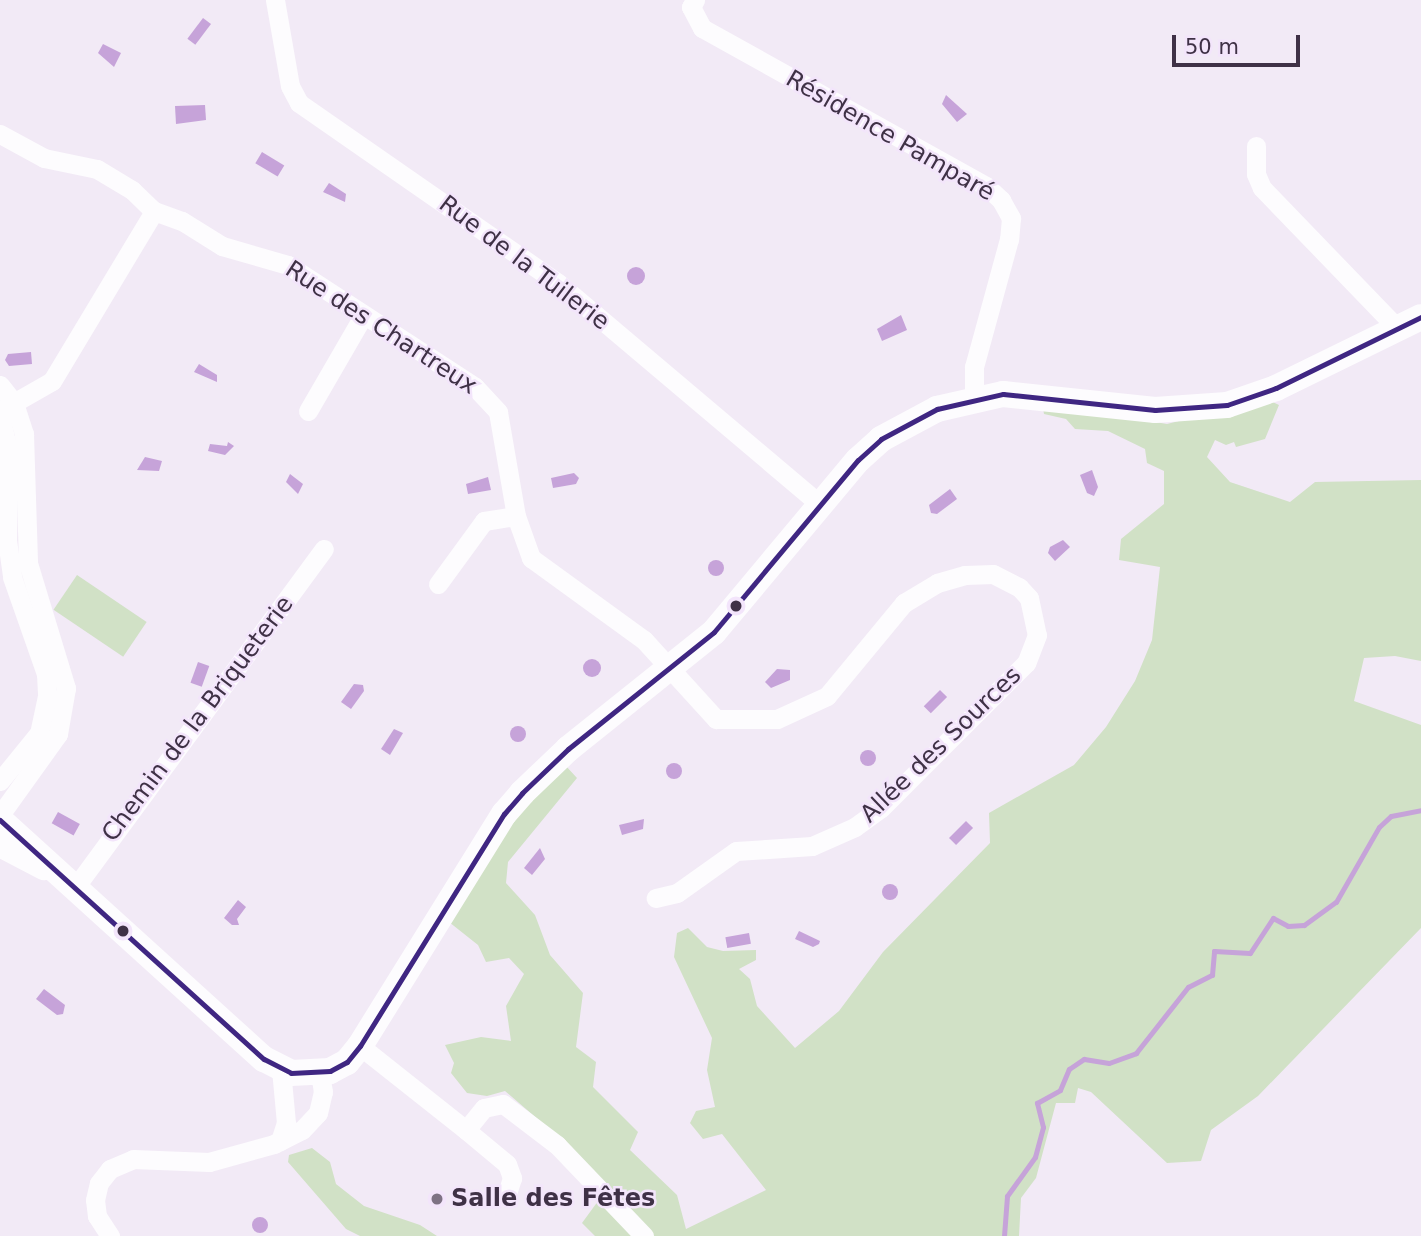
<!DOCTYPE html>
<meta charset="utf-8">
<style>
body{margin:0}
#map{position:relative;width:1421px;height:1236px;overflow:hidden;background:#f2eaf6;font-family:"DejaVu Sans",sans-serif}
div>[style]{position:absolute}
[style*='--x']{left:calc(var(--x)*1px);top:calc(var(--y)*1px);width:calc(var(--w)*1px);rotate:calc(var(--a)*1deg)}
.green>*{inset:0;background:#d1e1c6;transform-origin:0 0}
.water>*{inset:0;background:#c6a3d9;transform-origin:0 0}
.round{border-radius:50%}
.stream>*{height:5px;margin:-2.5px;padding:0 2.5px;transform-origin:2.5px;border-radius:2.5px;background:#c6a3d9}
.street>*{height:19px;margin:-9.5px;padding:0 9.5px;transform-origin:9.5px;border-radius:9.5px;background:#fdfcfe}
.secondary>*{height:26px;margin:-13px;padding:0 13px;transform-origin:13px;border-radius:13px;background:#fdfcfe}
.bus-1>*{height:5px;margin:-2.5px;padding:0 2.5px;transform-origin:2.5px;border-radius:2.5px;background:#3f2682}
.dots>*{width:19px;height:19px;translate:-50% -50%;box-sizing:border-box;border:4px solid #f3e5fb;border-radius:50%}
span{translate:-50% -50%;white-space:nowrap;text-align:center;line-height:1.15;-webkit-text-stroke:5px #f3e5fb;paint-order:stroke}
.street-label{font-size:24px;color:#3f3146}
.poi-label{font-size:24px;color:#3f3146;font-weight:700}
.left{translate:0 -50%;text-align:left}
.scale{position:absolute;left:1172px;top:35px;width:128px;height:32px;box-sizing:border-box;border:4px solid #3f3146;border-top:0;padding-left:9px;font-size:21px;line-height:24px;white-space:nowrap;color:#3f3146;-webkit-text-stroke:5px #f3e5fb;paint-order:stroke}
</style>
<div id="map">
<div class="green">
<div style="clip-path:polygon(1266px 399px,1279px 405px,1265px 439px,1236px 447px,1234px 442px,1226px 445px,1215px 440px,1207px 457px,1230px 482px,1290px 502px,1315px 482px,1421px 480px,1421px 661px,1395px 656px,1364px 658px,1354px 701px,1421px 725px,1421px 928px,1258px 1096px,1211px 1130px,1201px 1161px,1167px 1163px,1091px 1092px,1078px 1088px,1075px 1103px,1056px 1103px,1036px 1178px,1021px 1198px,1019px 1236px,595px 1236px,582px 1223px,601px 1197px,548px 1128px,505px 1091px,487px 1096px,467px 1093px,451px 1073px,454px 1063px,445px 1045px,481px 1037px,511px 1041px,506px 1006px,524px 974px,509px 958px,486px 962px,478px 945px,449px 922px,520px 809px,565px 765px,577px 778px,508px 862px,506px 883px,535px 915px,550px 955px,583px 993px,576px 1047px,596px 1062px,593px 1087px,638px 1132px,630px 1150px,677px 1195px,686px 1229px,766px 1190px,722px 1134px,703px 1139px,690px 1123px,696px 1111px,715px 1107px,707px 1070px,712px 1038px,674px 957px,677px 933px,688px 928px,707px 947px,723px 951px,756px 950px,756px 960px,739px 969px,750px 979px,757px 1006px,795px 1048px,839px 1011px,883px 952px,990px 843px,989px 813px,1074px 765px,1106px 727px,1135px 681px,1152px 640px,1160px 567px,1119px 560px,1121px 539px,1164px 504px,1164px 471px,1147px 463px,1145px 449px,1108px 431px,1075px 429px,1066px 419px,1044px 414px,1042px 403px,1167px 424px)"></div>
<div style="left:77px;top:575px;width:84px;height:42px;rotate:34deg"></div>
<div style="clip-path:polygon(312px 1148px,330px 1162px,336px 1184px,364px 1206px,420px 1225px,437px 1236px,360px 1236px,346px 1229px,288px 1162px,289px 1155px)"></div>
</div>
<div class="water">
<div style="left:203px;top:18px;width:10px;height:26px;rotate:37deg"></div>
<div style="clip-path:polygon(103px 44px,121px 53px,114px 67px,98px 53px)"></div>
<div style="clip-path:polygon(946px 95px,967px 114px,957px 122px,942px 104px)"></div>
<div style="clip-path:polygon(205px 105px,206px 120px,176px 124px,175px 106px)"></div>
<div style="left:262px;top:152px;width:26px;height:13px;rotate:31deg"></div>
<div style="clip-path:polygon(329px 183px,346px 194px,345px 202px,323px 192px)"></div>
<div class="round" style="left:627px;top:267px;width:18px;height:18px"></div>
<div style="clip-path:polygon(901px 315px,907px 330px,882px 341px,877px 329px)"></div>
<div style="clip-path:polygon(31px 352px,32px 364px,9px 366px,5px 360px,8px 354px)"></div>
<div style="clip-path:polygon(199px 364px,217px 375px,217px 382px,194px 372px)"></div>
<div style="clip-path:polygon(228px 442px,234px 446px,225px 455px,208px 451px,210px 444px,227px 446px)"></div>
<div style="clip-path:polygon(145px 457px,162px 461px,159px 471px,137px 470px)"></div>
<div style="clip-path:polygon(1092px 470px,1098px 487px,1094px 496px,1087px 493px,1080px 475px)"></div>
<div style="clip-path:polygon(574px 473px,579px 478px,576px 484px,553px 488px,551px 478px)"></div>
<div style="clip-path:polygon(290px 474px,303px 484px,298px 494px,286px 482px)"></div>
<div style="clip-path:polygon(488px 477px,491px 490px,468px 494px,466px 484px)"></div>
<div style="clip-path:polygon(950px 489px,957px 499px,937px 514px,931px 513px,929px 505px)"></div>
<div style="clip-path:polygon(1063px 540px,1070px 547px,1055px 561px,1048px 553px,1050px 547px)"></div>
<div class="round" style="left:708px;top:560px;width:16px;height:16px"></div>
<div class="round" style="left:583px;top:659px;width:18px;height:18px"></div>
<div style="left:198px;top:662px;width:12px;height:22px;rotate:20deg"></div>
<div style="clip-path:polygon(777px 669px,790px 670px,790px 680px,771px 688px,765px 682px)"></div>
<div style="clip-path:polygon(354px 684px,363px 685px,364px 691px,351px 709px,341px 702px)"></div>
<div style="left:940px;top:690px;width:10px;height:23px;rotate:45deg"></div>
<div class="round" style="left:510px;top:726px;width:16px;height:16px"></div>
<div style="clip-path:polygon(394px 729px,403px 733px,390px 755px,381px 749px)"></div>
<div class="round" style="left:860px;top:750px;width:16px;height:16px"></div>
<div class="round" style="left:666px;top:763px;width:16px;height:16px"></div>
<div style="left:58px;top:812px;width:25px;height:13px;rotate:29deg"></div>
<div style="clip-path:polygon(644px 819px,643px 829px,622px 835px,619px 825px)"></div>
<div style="left:966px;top:821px;width:10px;height:24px;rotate:45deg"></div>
<div style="clip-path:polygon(540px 848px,545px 859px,532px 875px,524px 868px)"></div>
<div class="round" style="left:882px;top:884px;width:16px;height:16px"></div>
<div style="clip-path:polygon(238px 900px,246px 907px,237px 919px,239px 925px,232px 925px,224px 918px)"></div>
<div style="clip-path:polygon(799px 931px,820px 941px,819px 944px,813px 947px,795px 939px)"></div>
<div style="left:749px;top:933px;width:11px;height:24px;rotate:80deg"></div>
<div style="clip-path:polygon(44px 989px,65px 1005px,63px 1014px,57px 1015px,36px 999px)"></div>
<div class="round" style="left:252px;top:1217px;width:16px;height:16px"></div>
</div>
<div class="stream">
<div style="--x:1004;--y:1236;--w:40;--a:-85.7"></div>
<div style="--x:1007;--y:1196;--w:48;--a:-54.3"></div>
<div style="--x:1035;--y:1157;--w:31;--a:-75"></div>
<div style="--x:1043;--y:1127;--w:25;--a:-104"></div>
<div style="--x:1037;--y:1103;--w:26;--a:-29"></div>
<div style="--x:1060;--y:1090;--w:23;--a:-67"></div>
<div style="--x:1069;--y:1069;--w:18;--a:-34"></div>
<div style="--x:1084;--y:1059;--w:25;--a:9"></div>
<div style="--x:1109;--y:1063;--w:29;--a:-20"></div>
<div style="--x:1136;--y:1053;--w:84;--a:-51.8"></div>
<div style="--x:1188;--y:987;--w:27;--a:-27"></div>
<div style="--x:1212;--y:975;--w:24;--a:-85"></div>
<div style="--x:1214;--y:951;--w:36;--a:3"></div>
<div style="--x:1250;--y:953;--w:42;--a:-56.7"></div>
<div style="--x:1273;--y:918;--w:17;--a:28"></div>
<div style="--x:1288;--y:926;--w:16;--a:-4"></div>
<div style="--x:1304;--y:925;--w:39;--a:-36"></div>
<div style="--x:1336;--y:902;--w:86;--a:-60.2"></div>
<div style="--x:1379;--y:827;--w:16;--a:-43"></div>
<div style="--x:1391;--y:816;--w:31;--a:-11"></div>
</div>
<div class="street">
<div style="--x:275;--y:0;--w:87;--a:80.1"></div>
<div style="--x:290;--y:86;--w:19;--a:62"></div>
<div style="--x:299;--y:103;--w:315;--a:34.8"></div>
<div style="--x:558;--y:283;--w:344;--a:40.2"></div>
<div style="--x:695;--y:0;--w:8;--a:120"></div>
<div style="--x:691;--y:7;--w:24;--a:62"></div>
<div style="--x:702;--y:28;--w:325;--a:29.1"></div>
<div style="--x:986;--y:186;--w:21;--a:43"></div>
<div style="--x:1001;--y:200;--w:21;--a:61"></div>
<div style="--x:1011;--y:218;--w:21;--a:95"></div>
<div style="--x:1009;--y:239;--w:133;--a:105.3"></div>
<div style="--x:974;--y:367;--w:30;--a:90"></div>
<div style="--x:0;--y:134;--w:50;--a:28.6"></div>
<div style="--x:44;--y:158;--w:54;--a:11.7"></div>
<div style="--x:97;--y:169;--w:41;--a:31"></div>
<div style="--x:132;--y:190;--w:30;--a:44"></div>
<div style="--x:154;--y:211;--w:30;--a:20"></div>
<div style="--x:182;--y:221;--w:47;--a:32"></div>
<div style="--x:222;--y:246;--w:69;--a:16.1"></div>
<div style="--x:288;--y:265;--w:223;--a:33.1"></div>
<div style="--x:475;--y:387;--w:34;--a:47"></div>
<div style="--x:498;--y:412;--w:106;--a:80.2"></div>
<div style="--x:516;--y:516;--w:45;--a:70.3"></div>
<div style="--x:531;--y:558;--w:140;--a:36"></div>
<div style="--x:644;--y:640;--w:107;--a:47.7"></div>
<div style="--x:716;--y:719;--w:61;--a:0"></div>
<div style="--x:777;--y:719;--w:55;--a:-24.7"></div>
<div style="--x:827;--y:696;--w:121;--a:-50.4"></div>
<div style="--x:904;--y:603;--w:39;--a:-31"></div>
<div style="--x:937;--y:583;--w:29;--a:-16"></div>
<div style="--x:965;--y:575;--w:28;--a:-2"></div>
<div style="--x:993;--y:574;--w:29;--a:27"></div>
<div style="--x:1019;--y:587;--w:15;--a:48"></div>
<div style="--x:1029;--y:598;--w:38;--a:78"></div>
<div style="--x:1037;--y:635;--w:30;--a:111"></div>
<div style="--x:1026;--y:663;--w:205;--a:135"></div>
<div style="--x:881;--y:808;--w:32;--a:144"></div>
<div style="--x:855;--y:827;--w:47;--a:156.2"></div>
<div style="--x:812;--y:846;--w:76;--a:176.2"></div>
<div style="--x:736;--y:851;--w:72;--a:144.6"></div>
<div style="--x:677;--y:893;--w:22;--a:167"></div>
<div style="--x:1256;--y:146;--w:28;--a:90"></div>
<div style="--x:1256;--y:174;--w:15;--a:67"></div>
<div style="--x:1262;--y:188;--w:193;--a:46"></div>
<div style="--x:0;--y:385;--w:23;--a:52"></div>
<div style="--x:14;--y:403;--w:33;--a:72"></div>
<div style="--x:24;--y:434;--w:129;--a:88.2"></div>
<div style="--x:28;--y:563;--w:131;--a:73.1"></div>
<div style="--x:66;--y:688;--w:47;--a:99.9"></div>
<div style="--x:58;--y:734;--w:100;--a:125.6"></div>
<div style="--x:3;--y:409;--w:56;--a:-29.7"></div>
<div style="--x:52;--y:381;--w:198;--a:-59"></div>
<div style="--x:308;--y:411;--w:110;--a:-59.9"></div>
<div style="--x:0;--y:417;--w:34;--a:76"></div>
<div style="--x:8;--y:450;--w:90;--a:90.6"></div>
<div style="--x:7;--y:540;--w:37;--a:82"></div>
<div style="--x:12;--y:577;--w:103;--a:70.7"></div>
<div style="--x:46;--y:674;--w:22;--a:87"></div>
<div style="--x:47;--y:696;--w:38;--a:102"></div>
<div style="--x:39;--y:733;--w:62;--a:129.1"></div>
<div style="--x:438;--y:584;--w:78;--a:-53.9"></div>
<div style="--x:484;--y:521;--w:32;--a:-9"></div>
<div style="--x:74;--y:889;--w:422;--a:-53.7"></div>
<div style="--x:360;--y:1046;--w:135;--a:38.4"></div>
<div style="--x:466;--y:1130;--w:28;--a:-51"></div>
<div style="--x:484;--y:1108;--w:19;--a:-12"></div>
<div style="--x:503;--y:1104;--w:68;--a:37.2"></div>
<div style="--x:557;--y:1145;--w:126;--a:46.3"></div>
<div style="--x:466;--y:1130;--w:53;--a:39.7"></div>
<div style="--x:507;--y:1164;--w:15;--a:70"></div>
<div style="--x:512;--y:1178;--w:20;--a:108"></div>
<div style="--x:280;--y:1141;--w:19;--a:-72"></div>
<div style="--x:286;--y:1123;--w:54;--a:-95.3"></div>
<div style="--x:110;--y:1236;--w:24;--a:-123"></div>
<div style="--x:97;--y:1216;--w:16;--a:-97"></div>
<div style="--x:95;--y:1200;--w:17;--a:-77"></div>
<div style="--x:99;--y:1183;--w:18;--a:-52"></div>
<div style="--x:110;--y:1169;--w:25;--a:-23"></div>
<div style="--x:133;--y:1159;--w:76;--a:2.3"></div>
<div style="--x:209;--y:1162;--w:67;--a:-15.5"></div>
<div style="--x:274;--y:1144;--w:31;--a:-27"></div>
<div style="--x:302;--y:1130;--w:23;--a:-47"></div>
<div style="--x:318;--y:1113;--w:22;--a:-77"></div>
<div style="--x:323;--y:1092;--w:18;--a:-99"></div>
</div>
<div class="secondary">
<div style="--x:0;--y:820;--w:356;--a:42.2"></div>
<div style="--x:264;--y:1059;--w:30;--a:27"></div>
<div style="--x:291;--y:1073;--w:39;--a:-3"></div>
<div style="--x:330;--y:1071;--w:19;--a:-28"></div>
<div style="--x:347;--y:1062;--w:21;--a:-51"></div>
<div style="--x:360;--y:1046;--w:273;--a:-58.2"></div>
<div style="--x:504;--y:814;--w:28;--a:-49"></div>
<div style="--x:522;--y:793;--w:64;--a:-43.7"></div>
<div style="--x:568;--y:749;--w:187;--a:-38.7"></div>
<div style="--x:714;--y:632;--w:224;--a:-50.1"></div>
<div style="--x:858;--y:460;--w:31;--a:-42"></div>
<div style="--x:881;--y:439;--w:64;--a:-28.2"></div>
<div style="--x:937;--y:409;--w:68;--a:-12.8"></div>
<div style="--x:1003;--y:394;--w:153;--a:6"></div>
<div style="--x:1155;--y:410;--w:72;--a:-4"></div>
<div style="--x:1227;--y:405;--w:52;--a:-19.1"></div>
<div style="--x:1276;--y:388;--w:161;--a:-26.1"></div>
<div style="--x:0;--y:844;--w:50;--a:27.6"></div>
</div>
<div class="bus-1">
<div style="--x:0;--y:820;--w:356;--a:42.2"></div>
<div style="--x:264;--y:1059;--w:30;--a:27"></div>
<div style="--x:291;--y:1073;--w:39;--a:-3"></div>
<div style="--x:330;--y:1071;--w:19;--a:-28"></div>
<div style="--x:347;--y:1062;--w:21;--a:-51"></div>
<div style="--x:360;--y:1046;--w:273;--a:-58.2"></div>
<div style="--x:504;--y:814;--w:28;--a:-49"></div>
<div style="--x:522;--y:793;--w:64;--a:-43.7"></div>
<div style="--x:568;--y:749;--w:187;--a:-38.7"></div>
<div style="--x:714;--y:632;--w:224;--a:-50.1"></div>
<div style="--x:858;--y:460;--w:31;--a:-42"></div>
<div style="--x:881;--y:439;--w:64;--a:-28.2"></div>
<div style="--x:937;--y:409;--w:68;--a:-12.8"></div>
<div style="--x:1003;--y:394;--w:153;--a:6"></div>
<div style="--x:1155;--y:410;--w:72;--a:-4"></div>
<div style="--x:1227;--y:405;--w:52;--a:-19.1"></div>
<div style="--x:1276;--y:388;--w:161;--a:-26.1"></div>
</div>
<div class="dots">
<div style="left:736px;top:606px;background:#3f3146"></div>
<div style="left:123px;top:931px;background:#3f3146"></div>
<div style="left:437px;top:1199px;background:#7e7284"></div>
</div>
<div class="street-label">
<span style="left:890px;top:136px;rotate:30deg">Résidence Pamparé</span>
<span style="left:524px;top:263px;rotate:37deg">Rue de la Tuilerie</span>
<span style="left:381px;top:328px;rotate:33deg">Rue des Chartreux</span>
<span style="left:198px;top:719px;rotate:-53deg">Chemin de la Briqueterie</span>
<span style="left:941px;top:745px;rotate:-44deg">Allée des Sources</span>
</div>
<div class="poi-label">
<span class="left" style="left:451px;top:1199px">Salle des Fêtes</span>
</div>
<div class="scale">50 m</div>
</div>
